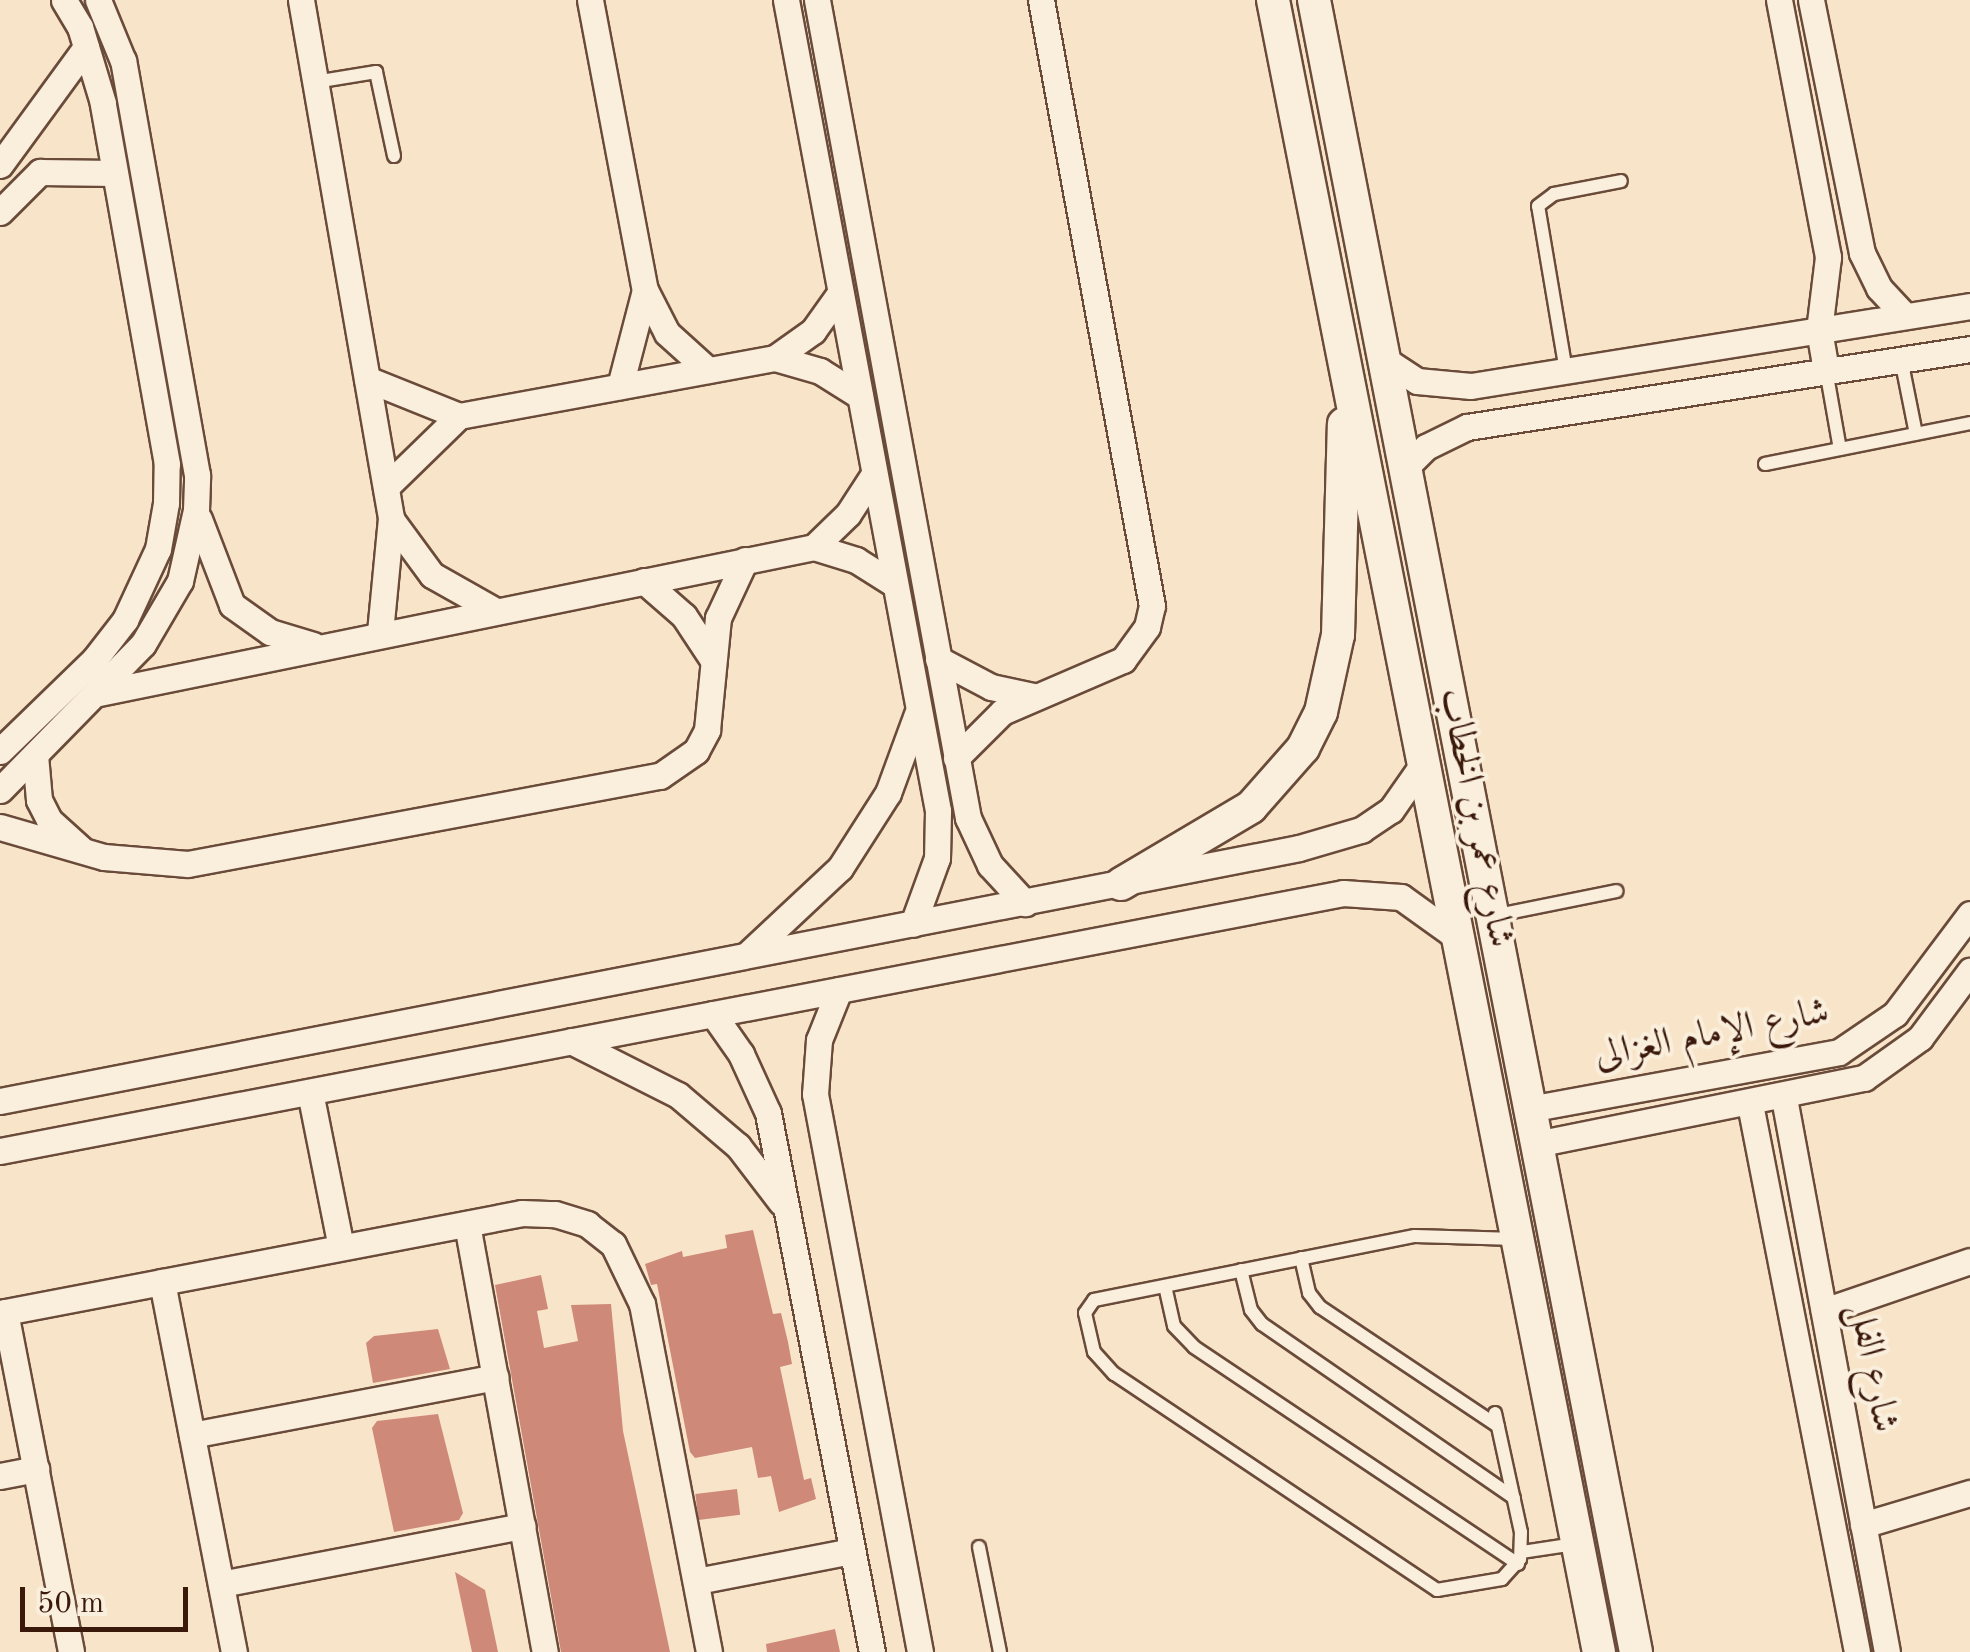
<!DOCTYPE html>
<meta charset="utf-8">
<style>
body{margin:0}
#map{position:relative;width:1970px;height:1652px;overflow:hidden;background:#f8e5c9;font-family:"Old Standard TT",Amiri,serif}
div>[style]{position:absolute}
[style*='--x']{left:calc(var(--x)*1px);top:calc(var(--y)*1px);width:calc(var(--w)*1px);rotate:calc(var(--a)*1deg)}
.building>*{inset:0;background:#cf8979;transform-origin:0 0}
.roads{filter:drop-shadow(2px 0 #6a4b3a) drop-shadow(-2px 0 #6a4b3a) drop-shadow(0 2px #6a4b3a) drop-shadow(0 -2px #6a4b3a)}
.service>*{height:12px;margin:-6px;padding:0 6px;transform-origin:6px;border-radius:6px;background:#faeedc}
.minor>*{height:25px;margin:-12.5px;padding:0 12.5px;transform-origin:12.5px;border-radius:12.5px;background:#faeedc}
.tertiary>*{height:32px;margin:-16px;padding:0 16px;transform-origin:16px;border-radius:16px;background:#faeedc}
span{translate:-50% -50%;white-space:nowrap;text-align:center;line-height:1.15;-webkit-text-stroke:8px #faeedc;paint-order:stroke}
.street-label{font-size:38px;color:#3a180a}
.scale{position:absolute;left:20px;top:1587px;width:168px;height:45px;box-sizing:border-box;border:5px solid #3a180a;border-top:0;padding-left:12px;font-size:30px;line-height:35px;white-space:nowrap;color:#3a180a;-webkit-text-stroke:8px #faeedc;paint-order:stroke}
</style>
<div id="map">
<div class="building">
<div style="clip-path:polygon(753px 1230px,773px 1314px,781px 1313px,788px 1342px,792px 1364px,780px 1367px,804px 1480px,811px 1478px,816px 1499px,779px 1512px,771px 1476px,758px 1478px,752px 1447px,695px 1458px,690px 1452px,657px 1284px,651px 1285px,645px 1264px,682px 1251px,683px 1257px,727px 1248px,725px 1235px)"></div>
<div style="clip-path:polygon(541px 1275px,548px 1309px,537px 1311px,544px 1348px,578px 1341px,571px 1305px,611px 1304px,623px 1431px,670px 1652px,561px 1652px,495px 1285px)"></div>
<div style="clip-path:polygon(438px 1329px,450px 1369px,373px 1383px,366px 1343px,374px 1336px)"></div>
<div style="clip-path:polygon(438px 1414px,463px 1513px,459px 1520px,394px 1532px,372px 1428px,377px 1421px)"></div>
<div style="left:737px;top:1489px;width:26px;height:42px;rotate:83deg"></div>
<div style="clip-path:polygon(455px 1572px,485px 1590px,498px 1652px,472px 1652px)"></div>
<div style="clip-path:polygon(835px 1629px,840px 1652px,767px 1652px,766px 1644px)"></div>
</div>
<div class="roads">
<div class="service">
<div style="--x:315;--y:82;--w:62;--a:-9.3"></div>
<div style="--x:376;--y:72;--w:86;--a:77.9"></div>
<div style="--x:1901;--y:359;--w:76;--a:78.7"></div>
<div style="--x:1826;--y:370;--w:80;--a:80"></div>
<div style="--x:1566;--y:371;--w:167;--a:-99.6"></div>
<div style="--x:1538;--y:206;--w:20;--a:-37"></div>
<div style="--x:1554;--y:194;--w:68;--a:-11"></div>
<div style="--x:1765;--y:464;--w:209;--a:-11.3"></div>
<div style="--x:1493;--y:916;--w:126;--a:-11.4"></div>
<div style="--x:1301;--y:1258;--w:36;--a:77"></div>
<div style="--x:1309;--y:1293;--w:18;--a:52"></div>
<div style="--x:1320;--y:1307;--w:214;--a:33.8"></div>
<div style="--x:1241;--y:1270;--w:41;--a:76"></div>
<div style="--x:1251;--y:1310;--w:18;--a:52"></div>
<div style="--x:1262;--y:1324;--w:306;--a:34.6"></div>
<div style="--x:1165;--y:1286;--w:41;--a:77.3"></div>
<div style="--x:1174;--y:1326;--w:29;--a:46"></div>
<div style="--x:1194;--y:1347;--w:390;--a:33.8"></div>
<div style="--x:1495;--y:1413;--w:122;--a:77.7"></div>
<div style="--x:1521;--y:1532;--w:27;--a:92"></div>
<div style="--x:1520;--y:1559;--w:27;--a:132"></div>
<div style="--x:1502;--y:1579;--w:66;--a:170.4"></div>
<div style="--x:1437;--y:1590;--w:389;--a:-146.2"></div>
<div style="--x:1114;--y:1374;--w:30;--a:-132"></div>
<div style="--x:1094;--y:1352;--w:40;--a:-103"></div>
<div style="--x:1085;--y:1313;--w:16;--a:-55"></div>
<div style="--x:1094;--y:1300;--w:327;--a:-11.3"></div>
<div style="--x:1415;--y:1236;--w:101;--a:1.7"></div>
<div style="--x:979;--y:1547;--w:107;--a:78.7"></div>
<div style="--x:1522;--y:1552;--w:54;--a:-8.6"></div>
</div>
<div class="minor">
<div style="--x:301;--y:0;--w:526;--a:80.14"></div>
<div style="--x:391;--y:518;--w:116;--a:95.5"></div>
<div style="--x:590;--y:0;--w:295;--a:79.3"></div>
<div style="--x:645;--y:290;--w:48;--a:62.9"></div>
<div style="--x:667;--y:333;--w:55;--a:42.1"></div>
<div style="--x:786;--y:0;--w:825;--a:79.38"></div>
<div style="--x:938;--y:811;--w:47;--a:91.2"></div>
<div style="--x:937;--y:858;--w:70;--a:110"></div>
<div style="--x:817;--y:0;--w:832;--a:79.54"></div>
<div style="--x:968;--y:818;--w:52;--a:64.9"></div>
<div style="--x:990;--y:865;--w:52;--a:47.4"></div>
<div style="--x:1779;--y:0;--w:262;--a:79.2"></div>
<div style="--x:1828;--y:257;--w:74;--a:97"></div>
<div style="--x:1819;--y:330;--w:41;--a:80.1"></div>
<div style="--x:1811;--y:0;--w:258;--a:78.6"></div>
<div style="--x:1862;--y:253;--w:39;--a:64"></div>
<div style="--x:1879;--y:288;--w:38;--a:47"></div>
<div style="--x:0;--y:165;--w:146;--a:-53.9"></div>
<div style="--x:0;--y:212;--w:57;--a:-45"></div>
<div style="--x:40;--y:172;--w:74;--a:0.8"></div>
<div style="--x:775;--y:358;--w:47;--a:16.1"></div>
<div style="--x:820;--y:371;--w:47;--a:32"></div>
<div style="--x:1382;--y:358;--w:42;--a:33.3"></div>
<div style="--x:1417;--y:381;--w:54;--a:5.3"></div>
<div style="--x:1471;--y:386;--w:505;--a:-9.11"></div>
<div style="--x:367;--y:379;--w:99;--a:21.9"></div>
<div style="--x:459;--y:416;--w:321;--a:-10.4"></div>
<div style="--x:775;--y:358;--w:47;--a:-35.4"></div>
<div style="--x:813;--y:331;--w:47;--a:-54.6"></div>
<div style="--x:620;--y:386;--w:99;--a:-75.4"></div>
<div style="--x:1403;--y:470;--w:33;--a:-45"></div>
<div style="--x:1426;--y:447;--w:46;--a:-26"></div>
<div style="--x:1467;--y:427;--w:509;--a:-8.81"></div>
<div style="--x:386;--y:487;--w:102;--a:-44.2"></div>
<div style="--x:199;--y:519;--w:92;--a:69"></div>
<div style="--x:232;--y:605;--w:47;--a:35.4"></div>
<div style="--x:270;--y:632;--w:45;--a:16.8"></div>
<div style="--x:393;--y:522;--w:66;--a:53.7"></div>
<div style="--x:432;--y:575;--w:71;--a:29.4"></div>
<div style="--x:814;--y:547;--w:47;--a:-44.1"></div>
<div style="--x:848;--y:514;--w:48;--a:-57"></div>
<div style="--x:644;--y:581;--w:53;--a:41.2"></div>
<div style="--x:684;--y:616;--w:53;--a:56.6"></div>
<div style="--x:938;--y:659;--w:60;--a:27.8"></div>
<div style="--x:991;--y:687;--w:43;--a:12.1"></div>
<div style="--x:99;--y:693;--w:730;--a:-11.54"></div>
<div style="--x:814;--y:547;--w:44;--a:17.2"></div>
<div style="--x:856;--y:560;--w:45;--a:32.3"></div>
<div style="--x:0;--y:751;--w:131;--a:-44.1"></div>
<div style="--x:94;--y:660;--w:51;--a:-52.2"></div>
<div style="--x:125;--y:620;--w:78;--a:-65.1"></div>
<div style="--x:158;--y:549;--w:47;--a:-80.1"></div>
<div style="--x:166;--y:503;--w:39;--a:-89"></div>
<div style="--x:167;--y:464;--w:367;--a:-100.1"></div>
<div style="--x:103;--y:103;--w:79;--a:-106.8"></div>
<div style="--x:80;--y:27;--w:31;--a:-121"></div>
<div style="--x:35;--y:755;--w:45;--a:84.9"></div>
<div style="--x:39;--y:800;--w:22;--a:63"></div>
<div style="--x:49;--y:820;--w:43;--a:42.2"></div>
<div style="--x:956;--y:758;--w:65;--a:-45"></div>
<div style="--x:1002;--y:712;--w:132;--a:-23.3"></div>
<div style="--x:1123;--y:660;--w:41;--a:-54"></div>
<div style="--x:1147;--y:627;--w:22;--a:-77"></div>
<div style="--x:1152;--y:606;--w:616;--a:-100.38"></div>
<div style="--x:0;--y:790;--w:204;--a:-45.6"></div>
<div style="--x:143;--y:644;--w:73;--a:-59.6"></div>
<div style="--x:180;--y:581;--w:73;--a:-77.3"></div>
<div style="--x:196;--y:510;--w:35;--a:-88"></div>
<div style="--x:197;--y:475;--w:421;--a:-100.1"></div>
<div style="--x:123;--y:61;--w:66;--a:-112.3"></div>
<div style="--x:0;--y:827;--w:108;--a:16.1"></div>
<div style="--x:104;--y:857;--w:84;--a:4.8"></div>
<div style="--x:188;--y:864;--w:480;--a:-10.6"></div>
<div style="--x:660;--y:776;--w:44;--a:-34.8"></div>
<div style="--x:696;--y:751;--w:24;--a:-62"></div>
<div style="--x:707;--y:730;--w:113;--a:-84.4"></div>
<div style="--x:718;--y:618;--w:64;--a:-65"></div>
<div style="--x:748;--y:954;--w:126;--a:-43.1"></div>
<div style="--x:840;--y:868;--w:89;--a:-57.4"></div>
<div style="--x:888;--y:793;--w:84;--a:-69.8"></div>
<div style="--x:839;--y:990;--w:54;--a:111.8"></div>
<div style="--x:819;--y:1040;--w:54;--a:94.2"></div>
<div style="--x:815;--y:1094;--w:568;--a:79.34"></div>
<div style="--x:713;--y:1014;--w:49;--a:55"></div>
<div style="--x:741;--y:1054;--w:65;--a:65.4"></div>
<div style="--x:768;--y:1113;--w:549;--a:79.08"></div>
<div style="--x:571;--y:1041;--w:120;--a:26.8"></div>
<div style="--x:678;--y:1095;--w:79;--a:40.4"></div>
<div style="--x:738;--y:1146;--w:71;--a:52.5"></div>
<div style="--x:310;--y:1092;--w:158;--a:78.7"></div>
<div style="--x:1784;--y:1098;--w:563;--a:79.47"></div>
<div style="--x:0;--y:1101;--w:1323;--a:-11.02"></div>
<div style="--x:1299;--y:848;--w:65;--a:-16.2"></div>
<div style="--x:1361;--y:830;--w:36;--a:-34"></div>
<div style="--x:1391;--y:810;--w:56;--a:-55.2"></div>
<div style="--x:1750;--y:1104;--w:558;--a:78.95"></div>
<div style="--x:1529;--y:1109;--w:315;--a:-10.4"></div>
<div style="--x:1839;--y:1052;--w:68;--a:-34.2"></div>
<div style="--x:1895;--y:1014;--w:125;--a:-53.1"></div>
<div style="--x:1536;--y:1144;--w:335;--a:-11.4"></div>
<div style="--x:1864;--y:1078;--w:69;--a:-35.5"></div>
<div style="--x:1920;--y:1038;--w:84;--a:-53.3"></div>
<div style="--x:0;--y:1151;--w:1368;--a:-10.87"></div>
<div style="--x:1343;--y:893;--w:58;--a:3.9"></div>
<div style="--x:1401;--y:897;--w:70;--a:35.7"></div>
<div style="--x:467;--y:1224;--w:435;--a:79.7"></div>
<div style="--x:162;--y:1282;--w:377;--a:79"></div>
<div style="--x:1824;--y:1311;--w:154;--a:-18.9"></div>
<div style="--x:5;--y:1312;--w:346;--a:79"></div>
<div style="--x:0;--y:1313;--w:531;--a:-10.84"></div>
<div style="--x:522;--y:1213;--w:33;--a:2"></div>
<div style="--x:555;--y:1214;--w:34;--a:17"></div>
<div style="--x:587;--y:1224;--w:33;--a:38"></div>
<div style="--x:613;--y:1244;--w:67;--a:64.2"></div>
<div style="--x:642;--y:1304;--w:354;--a:79.1"></div>
<div style="--x:192;--y:1435;--w:309;--a:-10.8"></div>
<div style="--x:0;--y:1476;--w:37;--a:-11"></div>
<div style="--x:1863;--y:1525;--w:112;--a:-16.7"></div>
<div style="--x:697;--y:1581;--w:158;--a:-11"></div>
<div style="--x:221;--y:1584;--w:307;--a:-10.9"></div>
</div>
<div class="tertiary">
<div style="--x:1273;--y:0;--w:1684;--a:78.84"></div>
<div style="--x:1314;--y:0;--w:1683;--a:78.97"></div>
<div style="--x:1121;--y:884;--w:151;--a:-30.6"></div>
<div style="--x:1251;--y:807;--w:79;--a:-48.6"></div>
<div style="--x:1303;--y:748;--w:40;--a:-63.4"></div>
<div style="--x:1321;--y:712;--w:79;--a:-77.6"></div>
<div style="--x:1338;--y:635;--w:211;--a:-88.4"></div>
</div>
</div>
<div class="street-label">
<span style="left:1475px;top:818px;rotate:79deg">شارع عمر بن الخطاب</span>
<span style="left:1712px;top:1035px;rotate:-11deg">شارع الإمام الغزالى</span>
<span style="left:1872px;top:1368px;rotate:79deg">شارع الفل</span>
</div>
<div class="scale">50 m</div>
</div>
